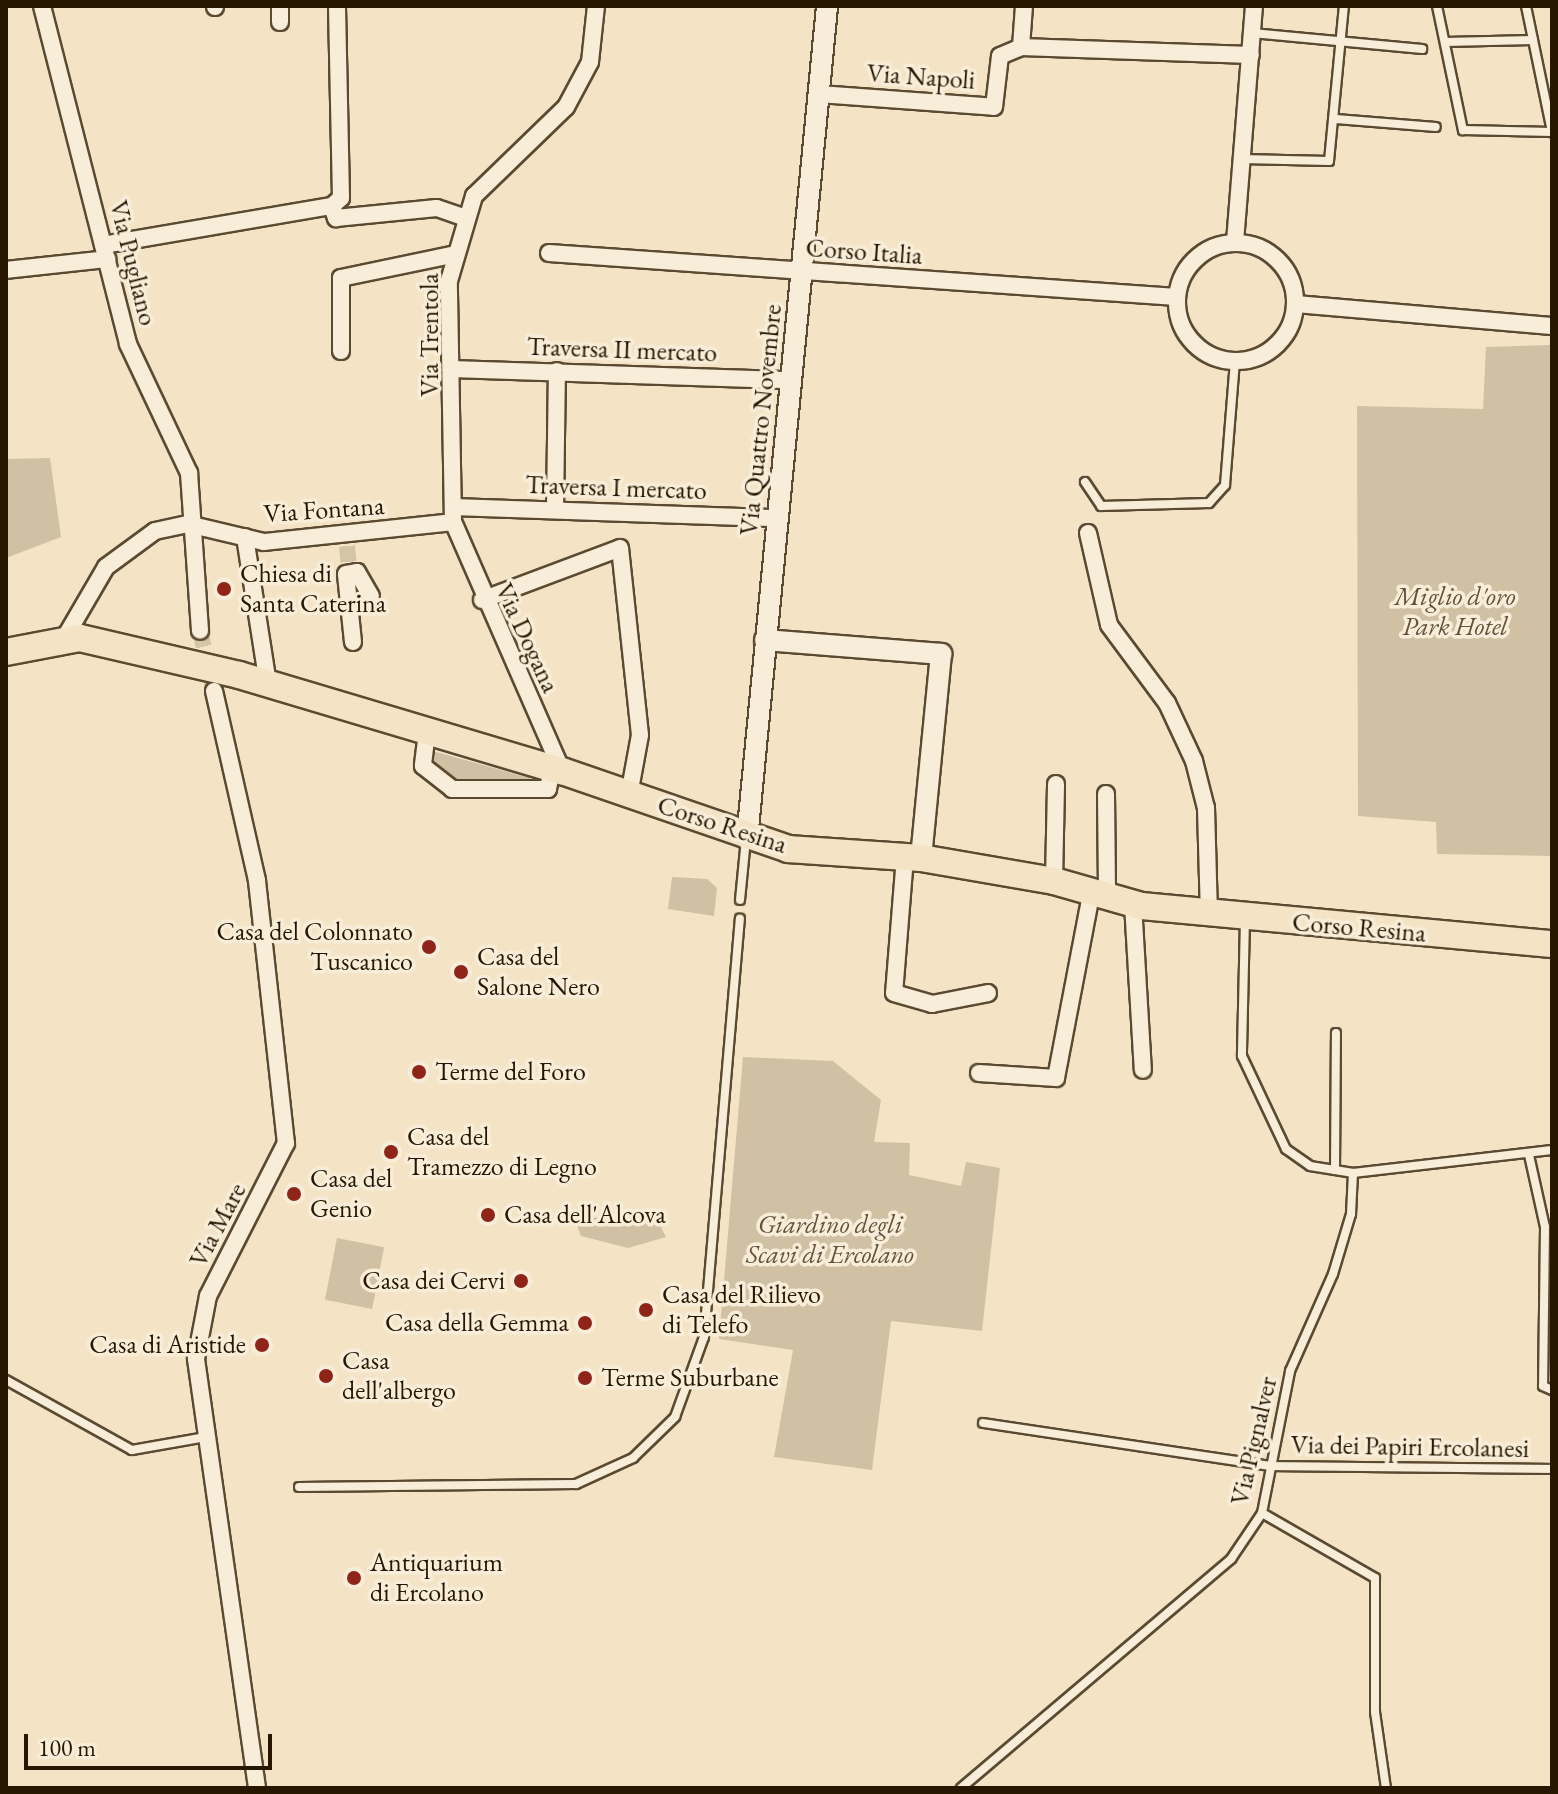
<!DOCTYPE html>
<style>
body{margin:0}
#map{position:relative;width:1558px;height:1794px;overflow:hidden;background:#f4e4c5;font-family:"EB Garamond",serif}
div>[style]{position:absolute}
[style*='--x']{left:calc(var(--x)*1px);top:calc(var(--y)*1px);width:calc(var(--w)*1px);rotate:calc(var(--a)*1deg)}
.green>*{inset:0;background:#d1c1a4;transform-origin:0 0}
.minor-tunnel>*{height:16px;margin-top:-8px;transform-origin:0;background:repeating-linear-gradient(90deg,#d5c5a7 0 16px,transparent 0 24px)}
.roads{filter:drop-shadow(2px 0 #5a4a31) drop-shadow(-2px 0 #5a4a31) drop-shadow(0 2px #5a4a31) drop-shadow(0 -2px #5a4a31)}
.service>*{height:8px;margin:-4px;padding:0 4px;transform-origin:4px;border-radius:4px;background:#f8edd9}
.minor>*{height:16px;margin:-8px;padding:0 8px;transform-origin:8px;border-radius:8px;background:#f8edd9}
.minor>.ring{margin:-8px;padding:0;box-sizing:content-box;background:none;border:16px solid #f8edd9;border-radius:50%}
.tertiary>*{height:20px;margin:-10px;padding:0 10px;transform-origin:10px;border-radius:10px;background:#f8edd9}
.primary>*{height:26px;margin:-13px;padding:0 13px;transform-origin:13px;border-radius:13px;background:#f4e4c5}
.dots>*{width:22px;height:22px;translate:-50% -50%;box-sizing:border-box;border:4px solid #f8edd9;border-radius:50%}
span{translate:-50% -50%;white-space:nowrap;text-align:center;line-height:1.15;-webkit-text-stroke:7px #f8edd9;paint-order:stroke}
.street-label{font-size:26px;color:#271700}
.poi-label{font-size:26px;color:#271700}
.left{translate:0 -50%;text-align:left}
.right{translate:-100% -50%;text-align:right}
.park-label{font-size:26px;color:#625239;font-style:italic}
.frame{position:absolute;inset:0;border:8px solid #271700;pointer-events:none}
.scale{position:absolute;left:24px;top:1734px;width:248px;height:36px;box-sizing:border-box;border:4px solid #271700;border-top:0;padding-left:10px;font-size:24px;line-height:28px;white-space:nowrap;color:#271700;-webkit-text-stroke:6px #f8edd9;paint-order:stroke}
</style>
<div id="map">
<div class="green">
<div style="clip-path:polygon(1552px 345px,1552px 856px,1437px 854px,1436px 822px,1358px 816px,1357px 406px,1483px 409px,1486px 347px)"></div>
<div style="clip-path:polygon(50px 458px,61px 537px,6px 558px,6px 459px)"></div>
<div style="clip-path:polygon(429px 750px,530px 778px,530px 790px,469px 785px,425px 763px)"></div>
<div style="clip-path:polygon(672px 877px,707px 879px,717px 888px,714px 916px,668px 909px)"></div>
<div style="clip-path:polygon(743px 1057px,833px 1061px,881px 1100px,874px 1142px,910px 1143px,909px 1175px,961px 1186px,966px 1162px,1000px 1168px,982px 1331px,891px 1321px,872px 1470px,774px 1457px,793px 1350px,719px 1339px)"></div>
<div style="clip-path:polygon(573px 1215px,660px 1225px,666px 1237px,628px 1248px,581px 1236px)"></div>
<div style="left:337px;top:1238px;width:48px;height:63px;rotate:11deg"></div>
</div>
<div class="minor-tunnel">
<div style="--x:347;--y:546;--w:21;--a:85"></div>
<div style="--x:200;--y:631;--w:62;--a:76.9"></div>
</div>
<div class="roads">
<div class="service">
<div style="--x:1437;--y:6;--w:127;--a:78.2"></div>
<div style="--x:1463;--y:130;--w:89;--a:1.3"></div>
<div style="--x:1526;--y:6;--w:129;--a:78.3"></div>
<div style="--x:1252;--y:33;--w:171;--a:5.4"></div>
<div style="--x:1445;--y:42;--w:88;--a:-1.3"></div>
<div style="--x:1336;--y:119;--w:100;--a:4.6"></div>
<div style="--x:1242;--y:159;--w:87;--a:1.3"></div>
<div style="--x:1329;--y:161;--w:156;--a:-84.5"></div>
<div style="--x:1085;--y:482;--w:29;--a:56"></div>
<div style="--x:1101;--y:506;--w:108;--a:-1.6"></div>
<div style="--x:1209;--y:503;--w:24;--a:-48"></div>
<div style="--x:1225;--y:485;--w:124;--a:-85.4"></div>
<div style="--x:740;--y:900;--w:61;--a:-84.4"></div>
<div style="--x:1245;--y:919;--w:137;--a:91.3"></div>
<div style="--x:1242;--y:1056;--w:103;--a:64.7"></div>
<div style="--x:1286;--y:1149;--w:29;--a:35"></div>
<div style="--x:1310;--y:1166;--w:44;--a:9.2"></div>
<div style="--x:1353;--y:1173;--w:200;--a:-6.6"></div>
<div style="--x:1529;--y:1155;--w:74;--a:77.5"></div>
<div style="--x:1545;--y:1227;--w:159;--a:90.7"></div>
<div style="--x:1543;--y:1386;--w:10;--a:24"></div>
<div style="--x:1335;--y:1170;--w:137;--a:-89.6"></div>
<div style="--x:6;--y:1380;--w:144;--a:29.1"></div>
<div style="--x:132;--y:1450;--w:75;--a:-10"></div>
<div style="--x:983;--y:1423;--w:290;--a:8.5"></div>
<div style="--x:1270;--y:1466;--w:282;--a:0.6"></div>
<div style="--x:299;--y:1487;--w:277;--a:-0.6"></div>
<div style="--x:576;--y:1484;--w:63;--a:-24.5"></div>
<div style="--x:633;--y:1458;--w:59;--a:-44.3"></div>
<div style="--x:675;--y:1417;--w:85;--a:-70.1"></div>
<div style="--x:704;--y:1337;--w:420;--a:-85.1"></div>
<div style="--x:1262;--y:1513;--w:130;--a:29.9"></div>
<div style="--x:1375;--y:1578;--w:134;--a:90"></div>
<div style="--x:1375;--y:1712;--w:77;--a:81.8"></div>
<div style="--x:961;--y:1788;--w:354;--a:-40.3"></div>
<div style="--x:1231;--y:1559;--w:55;--a:-56"></div>
<div style="--x:1262;--y:1513;--w:145;--a:-78.8"></div>
<div style="--x:1290;--y:1371;--w:106;--a:-66.1"></div>
<div style="--x:1333;--y:1274;--w:63;--a:-73.3"></div>
<div style="--x:1351;--y:1214;--w:41;--a:-87.2"></div>
</div>
<div class="minor">
<div style="--x:42;--y:6;--w:349;--a:75.7"></div>
<div style="--x:128;--y:344;--w:143;--a:64.7"></div>
<div style="--x:189;--y:473;--w:158;--a:86"></div>
<div style="--x:215;--y:6;--w:1;--a:90"></div>
<div style="--x:280;--y:6;--w:16;--a:90"></div>
<div style="--x:1024;--y:6;--w:41;--a:94.2"></div>
<div style="--x:1021;--y:47;--w:230;--a:2"></div>
<div style="--x:819;--y:94;--w:175;--a:4.2"></div>
<div style="--x:994;--y:107;--w:51;--a:-83.3"></div>
<div style="--x:1000;--y:56;--w:23;--a:-23"></div>
<div style="--x:332;--y:206;--w:12;--a:-42"></div>
<div style="--x:341;--y:198;--w:192;--a:-91.2"></div>
<div style="--x:1235;--y:242;--w:237;--a:-85.4"></div>
<div class="ring" style="left:1177px;top:243px;width:102px;height:102px"></div>
<div style="--x:103;--y:245;--w:232;--a:-9.7"></div>
<div style="--x:332;--y:206;--w:13;--a:72"></div>
<div style="--x:336;--y:218;--w:101;--a:-5.7"></div>
<div style="--x:437;--y:208;--w:31;--a:19"></div>
<div style="--x:549;--y:253;--w:629;--a:4.01"></div>
<div style="--x:6;--y:270;--w:102;--a:-6.2"></div>
<div style="--x:1295;--y:304;--w:258;--a:4.9"></div>
<div style="--x:341;--y:351;--w:73;--a:-90"></div>
<div style="--x:341;--y:278;--w:117;--a:-11.8"></div>
<div style="--x:452;--y:369;--w:338;--a:1.9"></div>
<div style="--x:454;--y:507;--w:323;--a:2"></div>
<div style="--x:555;--y:510;--w:139;--a:-89.2"></div>
<div style="--x:1088;--y:533;--w:94;--a:77.1"></div>
<div style="--x:1109;--y:625;--w:97;--a:53.4"></div>
<div style="--x:1167;--y:703;--w:64;--a:65"></div>
<div style="--x:1194;--y:761;--w:49;--a:75.7"></div>
<div style="--x:1206;--y:808;--w:106;--a:88.4"></div>
<div style="--x:245;--y:537;--w:149;--a:81.1"></div>
<div style="--x:482;--y:600;--w:147;--a:-20.6"></div>
<div style="--x:620;--y:548;--w:188;--a:83.9"></div>
<div style="--x:640;--y:735;--w:61;--a:100.4"></div>
<div style="--x:64;--y:639;--w:83;--a:-59.7"></div>
<div style="--x:106;--y:567;--w:61;--a:-36.3"></div>
<div style="--x:155;--y:531;--w:34;--a:-12"></div>
<div style="--x:188;--y:524;--w:78;--a:13.3"></div>
<div style="--x:264;--y:542;--w:190;--a:-6"></div>
<div style="--x:353;--y:642;--w:68;--a:-95.9"></div>
<div style="--x:346;--y:574;--w:11;--a:-10"></div>
<div style="--x:357;--y:572;--w:28;--a:60"></div>
<div style="--x:214;--y:691;--w:195;--a:77.2"></div>
<div style="--x:257;--y:881;--w:264;--a:83.7"></div>
<div style="--x:286;--y:1143;--w:172;--a:117"></div>
<div style="--x:208;--y:1296;--w:64;--a:100.8"></div>
<div style="--x:196;--y:1359;--w:433;--a:81.9"></div>
<div style="--x:427;--y:732;--w:34;--a:97"></div>
<div style="--x:423;--y:766;--w:37;--a:38"></div>
<div style="--x:452;--y:789;--w:96;--a:0"></div>
<div style="--x:548;--y:789;--w:21;--a:-79"></div>
<div style="--x:562;--y:771;--w:272;--a:-113.6"></div>
<div style="--x:453;--y:522;--w:241;--a:-91"></div>
<div style="--x:449;--y:281;--w:89;--a:-73.6"></div>
<div style="--x:474;--y:196;--w:128;--a:-44.1"></div>
<div style="--x:566;--y:107;--w:51;--a:-61.9"></div>
<div style="--x:590;--y:62;--w:56;--a:-83.9"></div>
<div style="--x:1106;--y:794;--w:104;--a:89.4"></div>
<div style="--x:905;--y:857;--w:136;--a:94.6"></div>
<div style="--x:894;--y:993;--w:40;--a:16"></div>
<div style="--x:932;--y:1004;--w:57;--a:-11.1"></div>
<div style="--x:1054;--y:881;--w:97;--a:-88.8"></div>
<div style="--x:1133;--y:904;--w:166;--a:86.6"></div>
<div style="--x:979;--y:1073;--w:77;--a:3.7"></div>
<div style="--x:1056;--y:1078;--w:187;--a:-79.2"></div>
</div>
<div class="tertiary">
<div style="--x:765;--y:640;--w:177;--a:4.5"></div>
<div style="--x:941;--y:654;--w:205;--a:95.6"></div>
<div style="--x:747;--y:839;--w:837;--a:-84.51"></div>
</div>
<div class="primary">
<div style="--x:6;--y:652;--w:75;--a:-10.7"></div>
<div style="--x:80;--y:638;--w:163;--a:13.1"></div>
<div style="--x:239;--y:675;--w:337;--a:16.6"></div>
<div style="--x:562;--y:771;--w:239;--a:19"></div>
<div style="--x:788;--y:849;--w:133;--a:3.9"></div>
<div style="--x:921;--y:858;--w:135;--a:9.8"></div>
<div style="--x:1054;--y:881;--w:91;--a:16"></div>
<div style="--x:1141;--y:906;--w:413;--a:5.3"></div>
</div>
</div>
<div class="dots">
<div style="left:224px;top:589px;background:#8f2418"></div>
<div style="left:429px;top:947px;background:#8f2418"></div>
<div style="left:461px;top:972px;background:#8f2418"></div>
<div style="left:419px;top:1072px;background:#8f2418"></div>
<div style="left:391px;top:1152px;background:#8f2418"></div>
<div style="left:294px;top:1194px;background:#8f2418"></div>
<div style="left:488px;top:1215px;background:#8f2418"></div>
<div style="left:521px;top:1281px;background:#8f2418"></div>
<div style="left:646px;top:1310px;background:#8f2418"></div>
<div style="left:585px;top:1323px;background:#8f2418"></div>
<div style="left:262px;top:1345px;background:#8f2418"></div>
<div style="left:326px;top:1376px;background:#8f2418"></div>
<div style="left:585px;top:1378px;background:#8f2418"></div>
<div style="left:354px;top:1578px;background:#8f2418"></div>
</div>
<div class="street-label">
<span style="left:921px;top:77px;rotate:4deg">Via Napoli</span>
<span style="left:864px;top:252px;rotate:4deg">Corso Italia</span>
<span style="left:133px;top:263px;rotate:76deg">Via Pugliano</span>
<span style="left:430px;top:335px;rotate:-90deg">Via Trentola</span>
<span style="left:622px;top:350px;rotate:2deg">Traversa II mercato</span>
<span style="left:761px;top:420px;rotate:-84deg">Via Quattro Novembre</span>
<span style="left:616px;top:488px;rotate:2deg">Traversa I mercato</span>
<span style="left:324px;top:510px;rotate:-4deg">Via Fontana</span>
<span style="left:527px;top:638px;rotate:65deg">Via Dogana</span>
<span style="left:722px;top:825px;rotate:18deg">Corso Resina</span>
<span style="left:1359px;top:928px;rotate:5deg">Corso Resina</span>
<span style="left:218px;top:1225px;rotate:-62deg">Via Mare</span>
<span style="left:1254px;top:1441px;rotate:-77deg">Via Pignalver</span>
<span style="left:1410px;top:1447px;rotate:1deg">Via dei Papiri Ercolanesi</span>
</div>
<div class="poi-label">
<span class="left" style="left:240px;top:589px">Chiesa di<br>Santa Caterina</span>
<span class="right" style="left:413px;top:947px">Casa del Colonnato<br>Tuscanico</span>
<span class="left" style="left:477px;top:972px">Casa del<br>Salone Nero</span>
<span class="left" style="left:435px;top:1072px">Terme del Foro</span>
<span class="left" style="left:407px;top:1152px">Casa del<br>Tramezzo di Legno</span>
<span class="left" style="left:310px;top:1194px">Casa del<br>Genio</span>
<span class="left" style="left:504px;top:1215px">Casa dell'Alcova</span>
<span class="right" style="left:505px;top:1281px">Casa dei Cervi</span>
<span class="left" style="left:662px;top:1310px">Casa del Rilievo<br>di Telefo</span>
<span class="right" style="left:569px;top:1323px">Casa della Gemma</span>
<span class="right" style="left:246px;top:1345px">Casa di Aristide</span>
<span class="left" style="left:342px;top:1376px">Casa<br>dell'albergo</span>
<span class="left" style="left:601px;top:1378px">Terme Suburbane</span>
<span class="left" style="left:370px;top:1578px">Antiquarium<br>di Ercolano</span>
</div>
<div class="park-label">
<span style="left:1455px;top:612px">Miglio d'oro<br>Park Hotel</span>
<span style="left:830px;top:1240px">Giardino degli<br>Scavi di Ercolano</span>
</div>
<div class="frame"></div>
<div class="scale">100 m</div>
</div>
